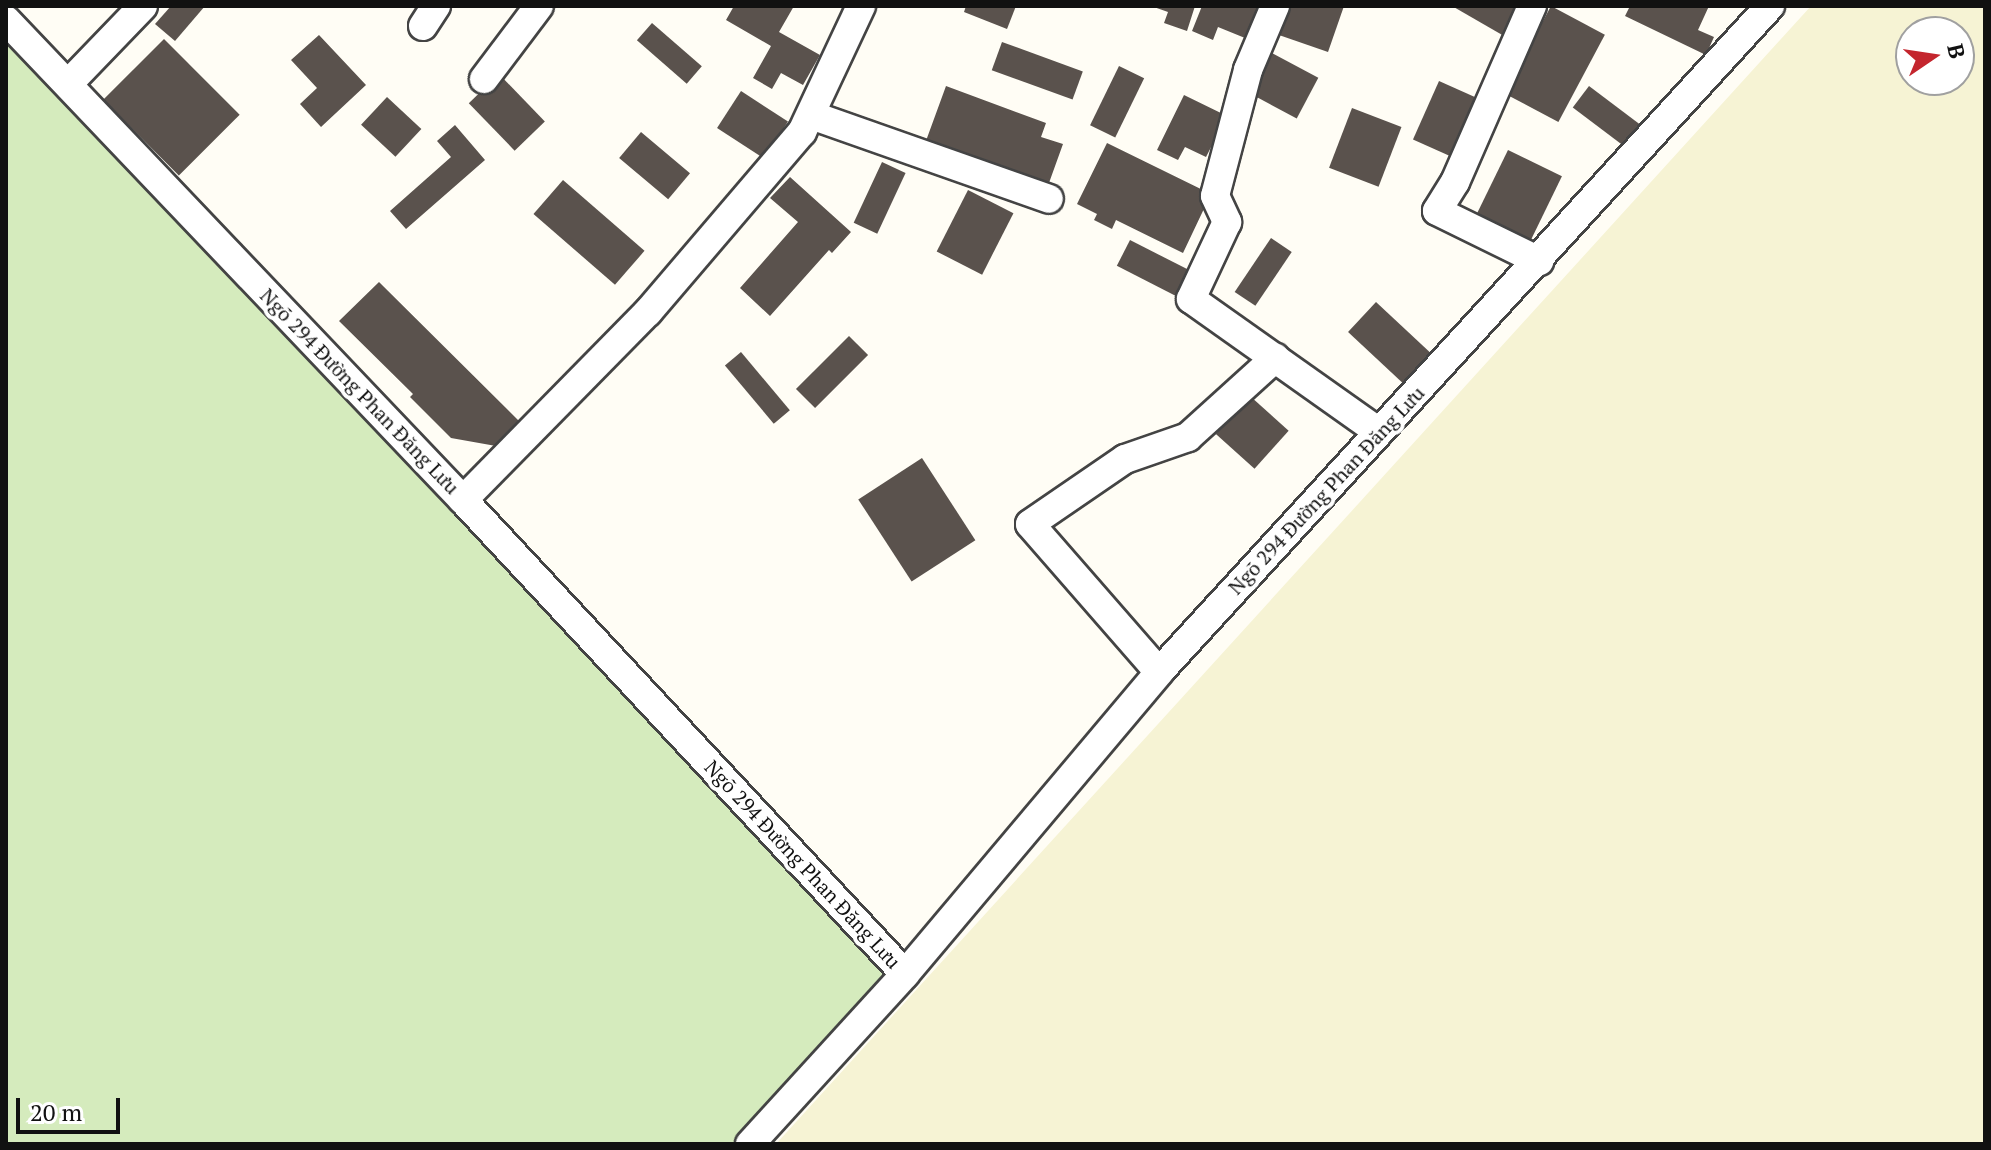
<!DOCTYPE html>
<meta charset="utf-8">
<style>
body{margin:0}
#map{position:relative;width:1991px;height:1150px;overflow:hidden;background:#fffdf5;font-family:"PT Serif",serif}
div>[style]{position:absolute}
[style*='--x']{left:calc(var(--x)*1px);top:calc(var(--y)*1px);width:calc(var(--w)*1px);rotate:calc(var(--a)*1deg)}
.farmland>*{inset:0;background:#f6f3d4}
.green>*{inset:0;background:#d5ebbd}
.building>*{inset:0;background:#5a524d;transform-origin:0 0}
.roads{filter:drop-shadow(2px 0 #444) drop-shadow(-2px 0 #444) drop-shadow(0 2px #444) drop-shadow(0 -2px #444)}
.minor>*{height:28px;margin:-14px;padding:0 14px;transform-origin:14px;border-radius:14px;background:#fff}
span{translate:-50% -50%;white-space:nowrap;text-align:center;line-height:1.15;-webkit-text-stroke:8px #fff;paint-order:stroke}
.street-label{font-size:20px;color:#111}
.frame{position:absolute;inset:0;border:8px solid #111;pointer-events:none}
.north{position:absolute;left:1895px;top:16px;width:80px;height:80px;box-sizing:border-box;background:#fff;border:2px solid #a0a0a0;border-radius:50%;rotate:77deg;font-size:22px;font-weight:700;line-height:32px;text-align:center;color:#111}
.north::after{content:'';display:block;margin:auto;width:28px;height:36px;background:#c4262e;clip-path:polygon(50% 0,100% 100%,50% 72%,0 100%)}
.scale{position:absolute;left:16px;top:1098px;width:104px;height:36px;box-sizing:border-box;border:4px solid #111;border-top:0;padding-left:10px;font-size:24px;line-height:28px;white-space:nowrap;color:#111;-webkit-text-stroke:6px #fff;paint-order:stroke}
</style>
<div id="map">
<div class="farmland">
<div style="clip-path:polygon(evenodd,1811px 6px,1985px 6px,1985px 1144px,776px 1144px,1811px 6px,1911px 32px,1959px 32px,1959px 80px,1911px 80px,1911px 32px)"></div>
</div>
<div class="green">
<div style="clip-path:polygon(6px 22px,905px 974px,750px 1144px,6px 1144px)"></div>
</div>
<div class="building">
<div style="clip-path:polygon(171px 6px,205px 6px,175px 41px,155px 24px)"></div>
<div style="clip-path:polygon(734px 6px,794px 6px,779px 32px,820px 55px,803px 85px,781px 73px,772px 89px,753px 78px,771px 46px,726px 20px)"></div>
<div style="clip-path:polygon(966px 6px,1016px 6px,1007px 29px,964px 12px)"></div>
<div style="clip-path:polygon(1151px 6px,1195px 6px,1187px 31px,1164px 23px,1168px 12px)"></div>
<div style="clip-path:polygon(1202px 6px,1258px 6px,1245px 38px,1218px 27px,1213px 40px,1192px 31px)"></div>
<div style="clip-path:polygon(1286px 6px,1344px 6px,1328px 52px,1276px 34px)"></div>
<div style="clip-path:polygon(1452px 6px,1510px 6px,1518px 10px,1504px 36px)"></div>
<div style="left:1551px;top:6px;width:61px;height:99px;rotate:28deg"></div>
<div style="clip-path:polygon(1630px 6px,1709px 6px,1698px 30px,1714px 37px,1706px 55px,1625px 16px)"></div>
<div style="left:652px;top:23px;width:66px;height:23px;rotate:41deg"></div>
<div style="clip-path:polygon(319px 35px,366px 85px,321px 127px,300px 104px,317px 88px,291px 60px)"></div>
<div style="left:164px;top:39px;width:107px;height:86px;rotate:45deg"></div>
<div style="left:1002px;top:42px;width:86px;height:30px;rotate:20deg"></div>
<div style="left:1268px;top:51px;width:57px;height:46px;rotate:28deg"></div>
<div style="left:1119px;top:66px;width:28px;height:66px;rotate:26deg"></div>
<div style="left:499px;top:74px;width:66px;height:42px;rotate:46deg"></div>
<div style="left:1439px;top:81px;width:49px;height:64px;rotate:24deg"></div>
<div style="clip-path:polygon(946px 86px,1046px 123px,1041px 137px,1063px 144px,1045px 194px,923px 149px)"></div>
<div style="left:1589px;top:86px;width:71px;height:27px;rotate:37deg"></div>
<div style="left:741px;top:91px;width:56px;height:44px;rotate:33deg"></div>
<div style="clip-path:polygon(1184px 95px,1227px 116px,1206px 157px,1185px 147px,1178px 160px,1157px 150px)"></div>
<div style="left:387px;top:97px;width:47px;height:38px;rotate:43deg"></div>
<div style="left:1352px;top:108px;width:53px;height:64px;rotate:21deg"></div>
<div style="clip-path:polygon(455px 125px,485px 160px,406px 229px,390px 211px,451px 157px,437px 141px)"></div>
<div style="left:641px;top:132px;width:64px;height:34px;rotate:40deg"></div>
<div style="clip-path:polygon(1107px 143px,1211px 194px,1183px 253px,1116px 220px,1112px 229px,1094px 220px,1097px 214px,1077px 204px)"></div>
<div style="left:1508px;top:150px;width:60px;height:83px;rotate:26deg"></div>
<div style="left:882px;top:162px;width:26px;height:67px;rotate:25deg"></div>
<div style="clip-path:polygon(790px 177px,851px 232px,832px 253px,829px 250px,770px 316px,740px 288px,798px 222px,770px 198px)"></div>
<div style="left:563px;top:180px;width:108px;height:45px;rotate:41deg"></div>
<div style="left:968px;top:190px;width:51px;height:69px;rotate:27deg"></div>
<div style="left:1271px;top:238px;width:25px;height:65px;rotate:34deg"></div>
<div style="left:1130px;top:240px;width:74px;height:29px;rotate:27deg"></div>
<div style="clip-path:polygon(379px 282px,520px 422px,496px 446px,451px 438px,410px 397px,413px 394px,339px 321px)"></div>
<div style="left:1376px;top:302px;width:85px;height:41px;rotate:43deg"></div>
<div style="left:849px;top:336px;width:27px;height:75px;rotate:45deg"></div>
<div style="left:741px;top:352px;width:76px;height:21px;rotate:50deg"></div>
<div style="left:1250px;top:396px;width:52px;height:51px;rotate:42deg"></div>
<div style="left:922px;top:458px;width:98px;height:76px;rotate:57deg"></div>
</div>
<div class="roads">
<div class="minor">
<div style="--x:1275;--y:6;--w:69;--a:112.9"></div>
<div style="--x:1248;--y:70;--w:130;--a:104.7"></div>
<div style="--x:1215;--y:196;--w:29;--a:65"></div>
<div style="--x:1227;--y:222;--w:85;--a:115.1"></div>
<div style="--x:1191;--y:299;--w:230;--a:35.3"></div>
<div style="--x:1532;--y:6;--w:192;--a:113.6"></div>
<div style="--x:1455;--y:182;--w:34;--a:122"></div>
<div style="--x:1437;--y:211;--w:114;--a:26.1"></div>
<div style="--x:6;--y:20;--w:663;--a:46.41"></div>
<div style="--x:463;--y:500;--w:648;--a:47"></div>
<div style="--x:905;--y:974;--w:395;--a:-49.9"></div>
<div style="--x:1159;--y:672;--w:904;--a:-47.47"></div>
<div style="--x:423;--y:26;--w:24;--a:-57"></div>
<div style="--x:484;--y:79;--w:91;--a:-53"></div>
<div style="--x:68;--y:84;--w:108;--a:-46.1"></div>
<div style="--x:811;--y:115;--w:252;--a:19.4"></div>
<div style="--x:463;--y:500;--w:264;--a:-45.5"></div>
<div style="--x:648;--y:312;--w:237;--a:-49.5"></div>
<div style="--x:802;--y:132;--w:139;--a:-64.9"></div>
<div style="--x:1159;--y:672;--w:196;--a:-131.1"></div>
<div style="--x:1030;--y:524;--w:115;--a:-34.4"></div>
<div style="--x:1125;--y:459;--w:67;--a:-19.2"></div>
<div style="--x:1188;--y:437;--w:118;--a:-42.2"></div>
<div style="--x:750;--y:1144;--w:230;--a:-47.6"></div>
</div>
</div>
<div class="street-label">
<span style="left:360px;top:391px;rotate:46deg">Ngõ 294 Đường Phan Đăng Lưu</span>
<span style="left:1326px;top:490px;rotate:-47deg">Ngõ 294 Đường Phan Đăng Lưu</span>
<span style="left:803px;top:864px;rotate:47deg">Ngõ 294 Đường Phan Đăng Lưu</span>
</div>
<div class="frame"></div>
<div class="north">B</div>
<div class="scale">20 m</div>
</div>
